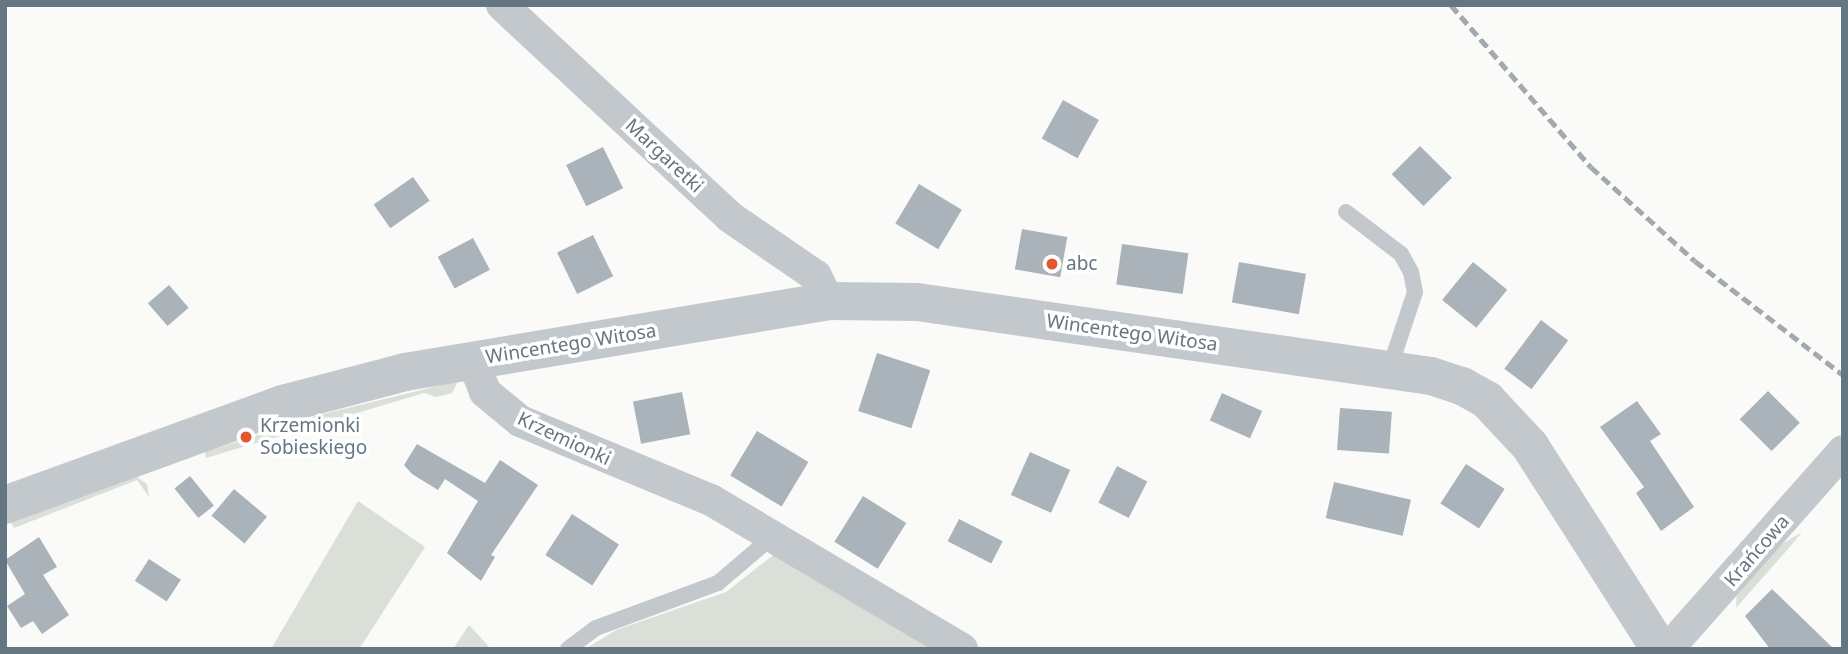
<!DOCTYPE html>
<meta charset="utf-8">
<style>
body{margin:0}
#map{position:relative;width:1848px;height:654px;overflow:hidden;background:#fafaf8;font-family:"Noto Sans",sans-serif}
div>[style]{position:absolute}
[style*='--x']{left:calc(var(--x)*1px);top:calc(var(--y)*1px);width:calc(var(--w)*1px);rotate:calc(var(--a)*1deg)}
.green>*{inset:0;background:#dadfd7}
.building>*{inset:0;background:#aab3b9;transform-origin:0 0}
.service>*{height:16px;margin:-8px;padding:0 8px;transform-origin:8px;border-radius:8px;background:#c3c8cc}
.minor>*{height:32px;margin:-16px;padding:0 16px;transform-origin:16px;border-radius:16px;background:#c3c8cc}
.tertiary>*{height:38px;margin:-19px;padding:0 19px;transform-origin:19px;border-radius:19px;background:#c3c8cc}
.rail>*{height:5px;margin-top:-2.5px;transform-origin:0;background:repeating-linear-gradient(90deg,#a2aab0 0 10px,transparent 0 15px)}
.dots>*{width:19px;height:19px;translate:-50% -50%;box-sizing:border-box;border:4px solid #fff;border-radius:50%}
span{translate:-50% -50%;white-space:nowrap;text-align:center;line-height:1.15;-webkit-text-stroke:7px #fff;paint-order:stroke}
.street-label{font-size:19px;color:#657683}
.poi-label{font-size:19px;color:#657683}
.left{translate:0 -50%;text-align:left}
.frame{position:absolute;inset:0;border:7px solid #657683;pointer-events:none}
</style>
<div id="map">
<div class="green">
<div style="clip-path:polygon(458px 381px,452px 393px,436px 397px,424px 393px,206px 458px,205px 452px,315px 416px)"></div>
<div style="clip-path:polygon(137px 477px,147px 484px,149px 497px,137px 480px,14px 528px,11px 523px)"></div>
<div style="clip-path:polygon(358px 501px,425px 547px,359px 649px,271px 649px)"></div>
<div style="clip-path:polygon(1802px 532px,1788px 549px,1736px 608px,1737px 590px,1769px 552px)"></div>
<div style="clip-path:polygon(776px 553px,936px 649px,585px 649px,616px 630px,726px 592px)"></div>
<div style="clip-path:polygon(469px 625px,491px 649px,453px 649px)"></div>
</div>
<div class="building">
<div style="left:1063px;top:100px;width:41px;height:44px;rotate:29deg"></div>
<div style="left:1420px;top:146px;width:45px;height:40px;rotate:45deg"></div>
<div style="left:603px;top:147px;width:46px;height:41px;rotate:64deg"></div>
<div style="left:413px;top:177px;width:29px;height:48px;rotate:55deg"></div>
<div style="left:919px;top:184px;width:50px;height:46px;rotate:31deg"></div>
<div style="left:1022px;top:229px;width:46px;height:41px;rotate:10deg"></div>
<div style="left:593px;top:235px;width:46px;height:40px;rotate:64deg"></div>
<div style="left:473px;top:238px;width:36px;height:40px;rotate:62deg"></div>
<div style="left:1122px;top:244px;width:67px;height:41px;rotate:8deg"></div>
<div style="left:1239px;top:262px;width:68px;height:41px;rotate:10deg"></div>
<div style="left:1473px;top:262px;width:44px;height:49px;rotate:39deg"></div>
<div style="left:169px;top:285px;width:30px;height:28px;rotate:49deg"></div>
<div style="left:1541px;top:320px;width:34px;height:61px;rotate:37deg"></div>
<div style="left:877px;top:353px;width:56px;height:61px;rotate:18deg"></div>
<div style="left:1768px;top:391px;width:45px;height:40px;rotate:45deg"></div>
<div style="left:682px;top:392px;width:43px;height:50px;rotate:79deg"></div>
<div style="left:1222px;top:393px;width:44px;height:30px;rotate:24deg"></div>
<div style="clip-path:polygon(1637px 401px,1661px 434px,1650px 441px,1694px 507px,1661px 531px,1636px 493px,1644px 487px,1600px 427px)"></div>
<div style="left:1340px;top:408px;width:52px;height:42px;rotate:4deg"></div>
<div style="left:757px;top:431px;width:60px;height:52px;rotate:31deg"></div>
<div style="clip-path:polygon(417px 444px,485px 483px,500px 460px,538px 485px,491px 555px,495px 557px,481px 581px,447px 553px,478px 501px,445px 479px,438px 490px,412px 474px,404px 465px)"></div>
<div style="left:1030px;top:452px;width:44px;height:47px;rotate:24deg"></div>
<div style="left:1466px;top:464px;width:46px;height:47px;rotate:33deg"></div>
<div style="left:1117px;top:466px;width:34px;height:41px;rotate:27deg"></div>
<div style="left:190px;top:476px;width:38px;height:20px;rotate:51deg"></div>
<div style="left:1334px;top:482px;width:79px;height:37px;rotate:13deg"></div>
<div style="left:234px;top:489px;width:43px;height:35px;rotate:40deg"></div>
<div style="left:863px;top:496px;width:51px;height:54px;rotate:32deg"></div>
<div style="left:572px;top:514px;width:56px;height:49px;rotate:33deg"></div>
<div style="left:959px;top:519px;width:49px;height:25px;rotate:27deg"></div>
<div style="clip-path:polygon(39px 537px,57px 567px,43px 575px,69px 615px,42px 634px,33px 621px,21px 628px,7px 606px,25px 594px,5px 560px)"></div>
<div style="left:149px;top:559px;width:38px;height:26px;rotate:33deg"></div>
<div style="clip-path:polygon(1772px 589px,1834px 649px,1770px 649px,1745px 616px)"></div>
</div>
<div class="service">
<div style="--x:1346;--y:212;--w:69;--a:37.4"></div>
<div style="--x:1401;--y:254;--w:21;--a:61"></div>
<div style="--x:1411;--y:272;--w:20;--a:79"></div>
<div style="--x:1415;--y:292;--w:82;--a:108.4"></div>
<div style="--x:568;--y:649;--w:35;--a:-37"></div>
<div style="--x:596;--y:628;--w:130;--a:-20.2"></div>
<div style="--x:718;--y:583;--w:72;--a:-40.5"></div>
</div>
<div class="minor">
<div style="--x:502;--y:5;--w:311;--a:42.9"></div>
<div style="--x:730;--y:217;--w:104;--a:34.5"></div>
<div style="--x:816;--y:276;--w:28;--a:64"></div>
<div style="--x:472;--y:359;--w:35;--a:68"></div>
<div style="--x:485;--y:392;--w:45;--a:39.6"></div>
<div style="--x:520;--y:421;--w:207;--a:22.5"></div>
<div style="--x:711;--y:500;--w:292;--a:30.7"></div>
<div style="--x:1668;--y:649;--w:264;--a:-48.5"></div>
</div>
<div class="tertiary">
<div style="--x:5;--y:505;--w:296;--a:-20"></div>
<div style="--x:283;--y:404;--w:126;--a:-14.7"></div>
<div style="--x:405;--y:372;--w:429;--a:-9.5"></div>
<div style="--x:828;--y:301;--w:89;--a:0.6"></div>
<div style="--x:917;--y:302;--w:519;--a:8.19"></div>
<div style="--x:1431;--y:376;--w:33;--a:18"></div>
<div style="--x:1462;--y:386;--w:29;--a:29"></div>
<div style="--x:1487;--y:400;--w:63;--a:46.9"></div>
<div style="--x:1530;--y:446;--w:241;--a:57.4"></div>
</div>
<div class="rail">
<div style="--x:1451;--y:5;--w:214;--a:49.2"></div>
<div style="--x:1591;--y:167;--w:140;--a:42.1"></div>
<div style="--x:1695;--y:261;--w:187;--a:37.6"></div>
</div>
<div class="dots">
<div style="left:1052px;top:264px;background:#e4572e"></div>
<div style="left:246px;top:437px;background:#e4572e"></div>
</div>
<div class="street-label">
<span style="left:664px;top:156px;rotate:43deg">Margaretki</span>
<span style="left:1132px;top:333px;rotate:8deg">Wincentego Witosa</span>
<span style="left:571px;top:344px;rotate:-9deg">Wincentego Witosa</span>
<span style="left:564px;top:439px;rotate:25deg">Krzemionki</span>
<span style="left:1757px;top:551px;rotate:-49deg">Krańcowa</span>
</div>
<div class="poi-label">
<span class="left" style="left:1066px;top:264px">abc</span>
<span class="left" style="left:260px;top:437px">Krzemionki<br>Sobieskiego</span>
</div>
<div class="frame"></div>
</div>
